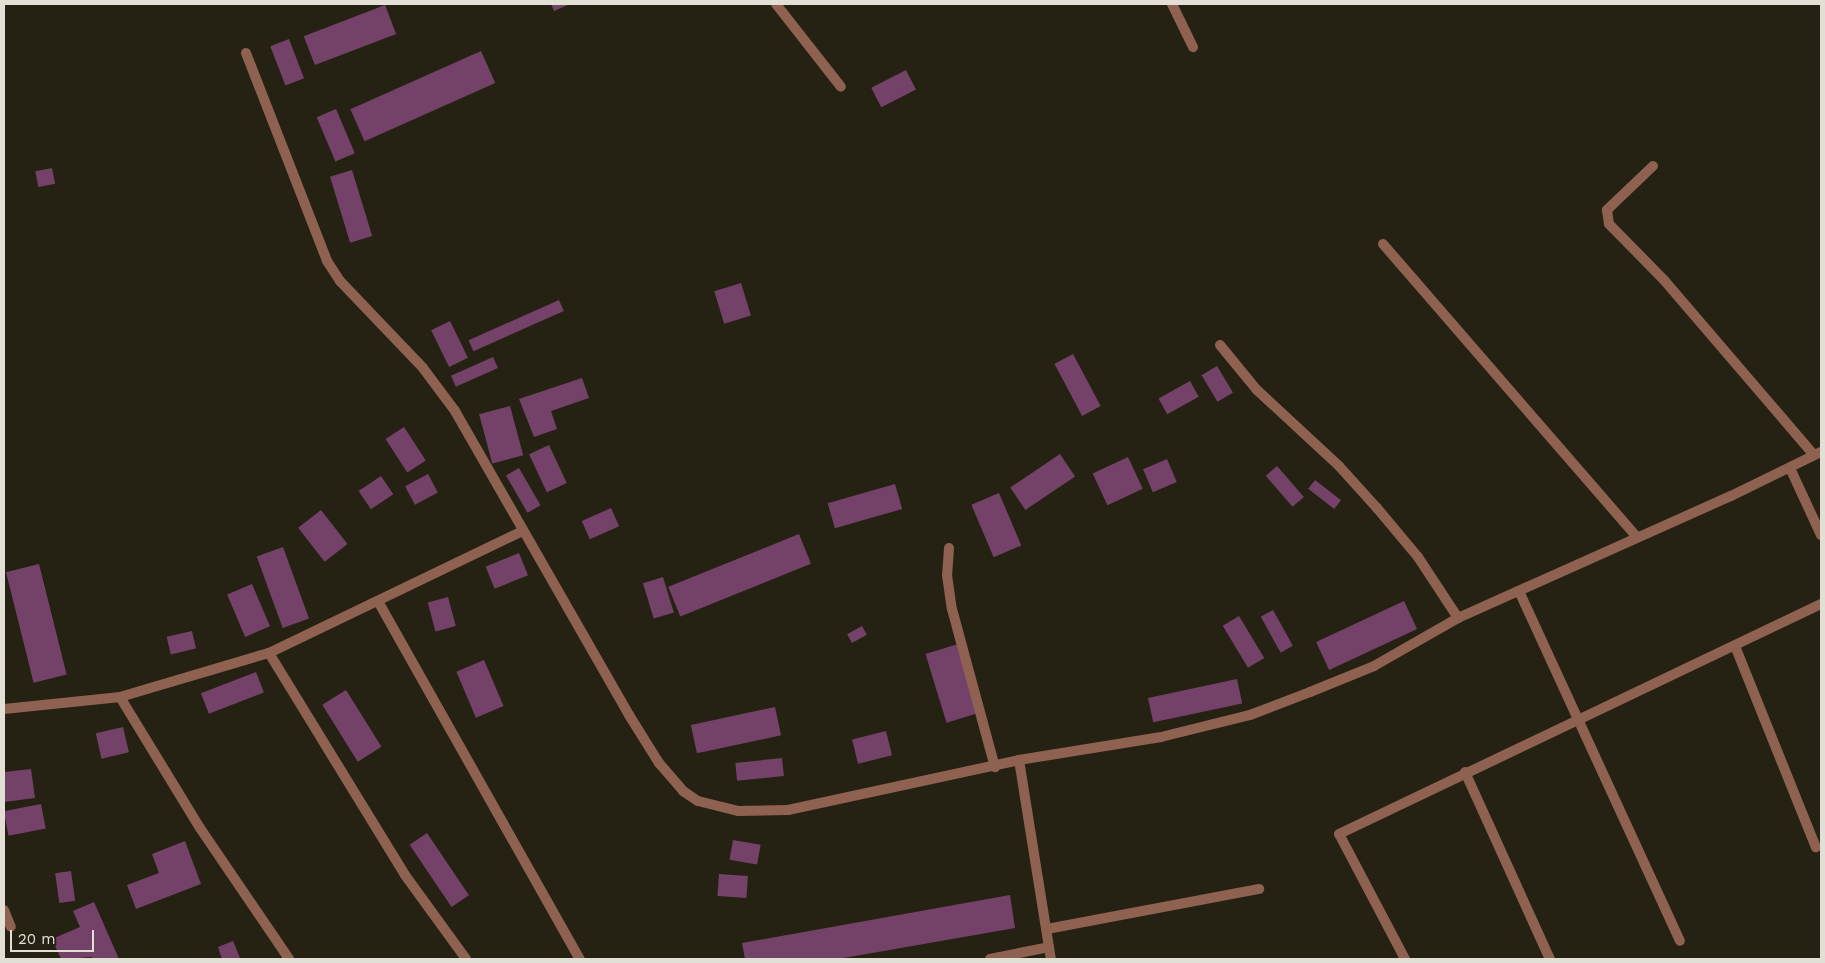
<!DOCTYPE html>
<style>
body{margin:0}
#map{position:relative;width:1825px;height:963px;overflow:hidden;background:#262213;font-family:"Work Sans",sans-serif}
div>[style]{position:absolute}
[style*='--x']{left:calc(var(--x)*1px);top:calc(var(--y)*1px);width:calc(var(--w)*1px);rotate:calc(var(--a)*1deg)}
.building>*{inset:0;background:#744268;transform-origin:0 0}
.minor>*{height:10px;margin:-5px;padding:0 5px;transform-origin:5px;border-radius:5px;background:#8f6150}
span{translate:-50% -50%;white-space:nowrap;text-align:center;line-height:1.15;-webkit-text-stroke:4px #262213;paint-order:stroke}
.frame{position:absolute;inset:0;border:5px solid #e2dfd5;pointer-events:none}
.scale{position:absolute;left:10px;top:930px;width:84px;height:22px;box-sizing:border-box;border:2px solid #e2dfd5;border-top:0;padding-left:6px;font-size:15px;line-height:18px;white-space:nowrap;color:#e2dfd5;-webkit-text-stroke:4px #262213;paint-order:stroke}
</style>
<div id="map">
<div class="building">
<div style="clip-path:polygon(551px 4px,570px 4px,554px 11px)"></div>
<div style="left:385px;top:5px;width:31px;height:87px;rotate:69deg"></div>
<div style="left:289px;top:39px;width:42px;height:20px;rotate:69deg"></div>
<div style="left:481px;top:51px;width:35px;height:143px;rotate:66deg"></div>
<div style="left:906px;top:70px;width:22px;height:39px;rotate:63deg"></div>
<div style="left:336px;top:109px;width:48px;height:21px;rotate:67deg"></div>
<div style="left:52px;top:168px;width:16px;height:17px;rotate:79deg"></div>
<div style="left:352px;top:170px;width:69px;height:23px;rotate:73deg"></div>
<div style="left:741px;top:283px;width:34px;height:28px;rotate:73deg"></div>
<div style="left:559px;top:300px;width:12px;height:99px;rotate:66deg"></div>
<div style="left:450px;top:321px;width:41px;height:21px;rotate:64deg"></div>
<div style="left:1073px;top:354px;width:59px;height:21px;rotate:62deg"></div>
<div style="left:493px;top:357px;width:12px;height:46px;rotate:66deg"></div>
<div style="left:1217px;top:366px;width:31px;height:18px;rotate:59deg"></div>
<div style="clip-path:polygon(582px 378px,589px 398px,551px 411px,557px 429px,534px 437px,519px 399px)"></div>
<div style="left:1190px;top:381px;width:18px;height:36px;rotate:61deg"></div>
<div style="left:510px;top:406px;width:51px;height:32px;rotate:75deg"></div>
<div style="left:404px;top:427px;width:40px;height:22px;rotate:57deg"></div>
<div style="left:549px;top:445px;width:42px;height:22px;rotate:65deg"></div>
<div style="left:1060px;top:454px;width:27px;height:60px;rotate:56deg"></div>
<div style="left:1128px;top:457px;width:35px;height:39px;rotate:65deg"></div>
<div style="left:1167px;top:459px;width:25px;height:26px;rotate:67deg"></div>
<div style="left:1277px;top:466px;width:41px;height:15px;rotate:49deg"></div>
<div style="left:519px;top:468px;width:43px;height:15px;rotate:60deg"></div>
<div style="left:428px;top:474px;width:21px;height:26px;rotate:62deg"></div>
<div style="left:381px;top:476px;width:22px;height:27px;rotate:56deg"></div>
<div style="left:1315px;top:480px;width:33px;height:11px;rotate:38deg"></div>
<div style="left:895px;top:484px;width:26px;height:70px;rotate:74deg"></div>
<div style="left:999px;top:493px;width:57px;height:30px;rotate:67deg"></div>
<div style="left:611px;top:508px;width:20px;height:32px;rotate:66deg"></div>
<div style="left:321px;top:510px;width:43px;height:29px;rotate:52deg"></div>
<div style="left:799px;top:534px;width:32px;height:141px;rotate:68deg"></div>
<div style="left:283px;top:547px;width:76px;height:28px;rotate:70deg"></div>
<div style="left:519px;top:553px;width:24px;height:36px;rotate:68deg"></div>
<div style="left:39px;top:564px;width:114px;height:34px;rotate:76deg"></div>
<div style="left:663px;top:577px;width:37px;height:21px;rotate:73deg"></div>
<div style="left:252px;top:584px;width:46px;height:27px;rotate:67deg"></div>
<div style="left:448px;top:597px;width:30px;height:21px;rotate:75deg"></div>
<div style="left:1404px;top:601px;width:31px;height:97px;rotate:65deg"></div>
<div style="left:1273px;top:610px;width:41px;height:14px;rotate:61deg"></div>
<div style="left:1239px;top:616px;width:49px;height:19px;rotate:59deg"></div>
<div style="left:862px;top:626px;width:10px;height:17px;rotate:61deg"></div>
<div style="left:192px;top:631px;width:18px;height:26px;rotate:77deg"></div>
<div style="left:958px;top:644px;width:72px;height:34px;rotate:73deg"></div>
<div style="left:484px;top:660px;width:50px;height:30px;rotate:67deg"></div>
<div style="left:256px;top:672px;width:22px;height:59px;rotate:69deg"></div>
<div style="left:1237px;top:679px;width:25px;height:91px;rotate:78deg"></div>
<div style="left:346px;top:690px;width:67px;height:28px;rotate:58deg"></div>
<div style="left:775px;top:707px;width:29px;height:86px;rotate:78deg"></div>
<div style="left:123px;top:727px;width:26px;height:28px;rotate:77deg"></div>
<div style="left:886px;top:731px;width:25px;height:35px;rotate:76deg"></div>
<div style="left:782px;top:758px;width:18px;height:47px;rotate:84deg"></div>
<div style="clip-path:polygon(31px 769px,35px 798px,4px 802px,4px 772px)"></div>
<div style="left:41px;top:804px;width:25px;height:38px;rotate:79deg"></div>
<div style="left:427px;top:833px;width:75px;height:21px;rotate:56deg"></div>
<div style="left:733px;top:840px;width:28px;height:20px;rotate:10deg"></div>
<div style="clip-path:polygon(185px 841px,201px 884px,136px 909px,127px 885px,159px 873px,152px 854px)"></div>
<div style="left:71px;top:871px;width:30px;height:16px;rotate:82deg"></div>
<div style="left:719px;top:874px;width:29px;height:22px;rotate:4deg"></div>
<div style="clip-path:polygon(1010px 895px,1015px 928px,838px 959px,745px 959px,742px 943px)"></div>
<div style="clip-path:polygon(94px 902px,119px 959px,93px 959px,92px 957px,61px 959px,52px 939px,80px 927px,73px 911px)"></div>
<div style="clip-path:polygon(233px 941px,240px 958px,222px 959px,218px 947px)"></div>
</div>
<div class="minor">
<div style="--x:776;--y:4;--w:105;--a:51.9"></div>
<div style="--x:1172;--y:4;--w:48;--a:64"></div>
<div style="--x:246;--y:53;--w:223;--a:68.7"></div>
<div style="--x:327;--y:261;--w:24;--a:57"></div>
<div style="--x:340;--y:281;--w:120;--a:46.3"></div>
<div style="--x:423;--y:368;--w:54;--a:53.3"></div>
<div style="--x:455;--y:411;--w:350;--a:60.2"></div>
<div style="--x:629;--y:715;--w:57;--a:58"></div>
<div style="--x:659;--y:763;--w:37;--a:49"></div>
<div style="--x:683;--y:791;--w:18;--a:34"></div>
<div style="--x:698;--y:801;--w:41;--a:14"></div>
<div style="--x:738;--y:811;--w:50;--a:-1.1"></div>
<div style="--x:788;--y:810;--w:236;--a:-12.2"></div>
<div style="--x:1019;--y:760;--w:202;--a:80.9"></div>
<div style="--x:1653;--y:166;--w:64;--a:136.3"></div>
<div style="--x:1607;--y:210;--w:14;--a:82"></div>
<div style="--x:1609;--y:224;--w:78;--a:45.5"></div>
<div style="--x:1664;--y:280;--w:230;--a:49.4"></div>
<div style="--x:1383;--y:244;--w:386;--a:49.1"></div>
<div style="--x:1220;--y:345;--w:58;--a:50.6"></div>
<div style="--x:1257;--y:390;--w:112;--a:42.8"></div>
<div style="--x:1339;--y:466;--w:57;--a:47.9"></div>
<div style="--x:1377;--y:508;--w:64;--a:50.1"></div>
<div style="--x:1418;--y:557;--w:73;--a:56.7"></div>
<div style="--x:1790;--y:468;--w:74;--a:65.2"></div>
<div style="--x:949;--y:548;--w:27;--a:94"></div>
<div style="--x:947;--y:575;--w:34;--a:82"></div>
<div style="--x:952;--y:609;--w:164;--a:74.8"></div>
<div style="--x:1519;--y:591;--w:385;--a:65.3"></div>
<div style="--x:379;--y:603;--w:409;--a:60.6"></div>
<div style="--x:1735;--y:646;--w:217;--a:68.1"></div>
<div style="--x:269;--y:653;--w:260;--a:58.5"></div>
<div style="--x:405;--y:875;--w:104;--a:54"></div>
<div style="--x:120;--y:697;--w:153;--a:58.6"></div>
<div style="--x:200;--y:828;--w:158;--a:55.8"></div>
<div style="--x:4;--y:709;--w:117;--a:-5.9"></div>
<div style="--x:120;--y:697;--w:155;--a:-16.5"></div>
<div style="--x:269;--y:653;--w:281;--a:-25.7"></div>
<div style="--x:1019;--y:760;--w:144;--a:-9.2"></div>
<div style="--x:1161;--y:737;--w:92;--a:-13.9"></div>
<div style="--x:1250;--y:715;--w:64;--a:-21"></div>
<div style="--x:1310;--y:692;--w:69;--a:-22.1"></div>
<div style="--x:1374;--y:666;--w:97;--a:-29.7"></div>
<div style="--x:1458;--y:618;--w:299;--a:-24.1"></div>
<div style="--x:1731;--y:496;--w:100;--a:-26.1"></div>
<div style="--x:1465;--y:772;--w:205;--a:65.6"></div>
<div style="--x:4;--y:910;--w:18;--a:68"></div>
<div style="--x:1047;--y:929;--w:216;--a:-10.7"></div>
<div style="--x:990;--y:959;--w:60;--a:-11.5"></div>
<div style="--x:1405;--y:959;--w:141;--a:-117.8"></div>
<div style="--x:1339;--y:834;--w:534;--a:-25.51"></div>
</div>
<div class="frame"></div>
<div class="scale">20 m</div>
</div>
